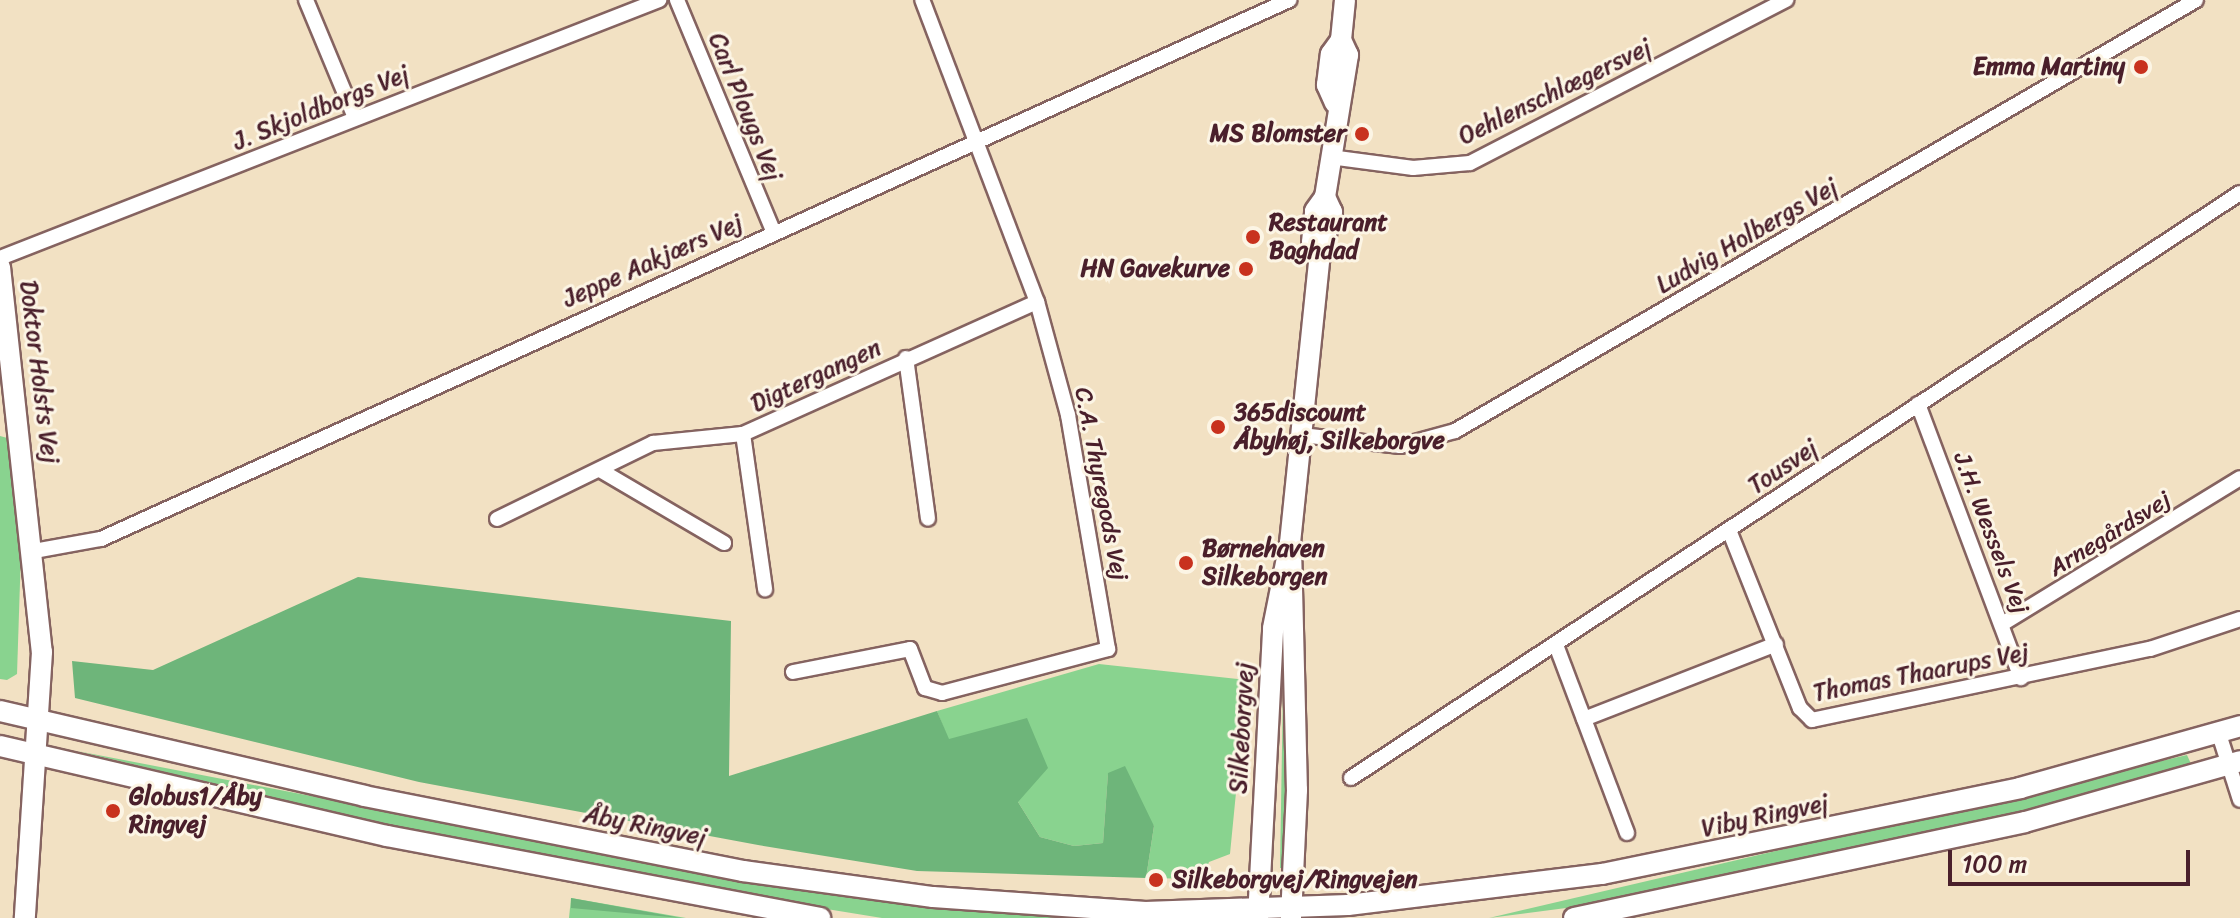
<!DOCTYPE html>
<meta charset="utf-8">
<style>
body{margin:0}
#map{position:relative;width:2240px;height:918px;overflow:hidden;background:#f2e1c3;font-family:Sriracha,sans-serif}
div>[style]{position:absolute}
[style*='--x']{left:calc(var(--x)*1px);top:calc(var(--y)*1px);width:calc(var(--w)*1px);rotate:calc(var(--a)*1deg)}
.green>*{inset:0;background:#89d38f}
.forest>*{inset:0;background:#6eb57a}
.roads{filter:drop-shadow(2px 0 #856360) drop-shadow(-2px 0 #856360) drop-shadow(0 2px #856360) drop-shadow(0 -2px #856360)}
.street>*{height:14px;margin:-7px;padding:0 7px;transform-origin:7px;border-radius:7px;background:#fff}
.secondary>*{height:20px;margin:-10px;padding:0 10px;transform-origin:10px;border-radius:10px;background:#fff}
.dots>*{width:22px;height:22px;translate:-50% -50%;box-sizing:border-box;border:4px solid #fcf5e5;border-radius:50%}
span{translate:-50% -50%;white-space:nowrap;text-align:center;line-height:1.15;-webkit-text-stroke:6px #fcf5e5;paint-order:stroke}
.poi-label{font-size:24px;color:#4a1f2b;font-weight:700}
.right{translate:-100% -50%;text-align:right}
.left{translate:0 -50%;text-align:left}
.street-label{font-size:24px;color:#4a1f2b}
.scale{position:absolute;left:1948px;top:850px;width:242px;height:36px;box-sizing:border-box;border:4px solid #4a1f2b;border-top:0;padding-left:10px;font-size:24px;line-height:28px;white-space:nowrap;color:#4a1f2b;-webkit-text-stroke:6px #fcf5e5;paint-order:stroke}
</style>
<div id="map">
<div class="green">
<div style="clip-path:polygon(0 436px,11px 439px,21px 552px,17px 674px,7px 680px,0 679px)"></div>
<div style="clip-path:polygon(1099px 664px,1247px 680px,1230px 854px,1209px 862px,1202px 879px,1146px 878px,1154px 826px,1108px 774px,1103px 843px,1074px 846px,1040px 837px,1018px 802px,948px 739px,937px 711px)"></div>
<div style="clip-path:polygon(1283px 688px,1288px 783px,1284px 868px,1280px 868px)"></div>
<div style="clip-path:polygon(77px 751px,806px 891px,1059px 918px,882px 918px,759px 898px,387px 825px)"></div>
<div style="clip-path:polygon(2187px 755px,2192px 766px,2050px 805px,1589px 905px,1489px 918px)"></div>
<div style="clip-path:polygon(571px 898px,686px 918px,569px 918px)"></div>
</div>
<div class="forest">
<div style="clip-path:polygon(358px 577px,731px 621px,729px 776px,937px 711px,949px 739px,1027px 718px,1048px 768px,1018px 802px,1040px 837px,1074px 846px,1103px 843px,1108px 773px,1125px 766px,1154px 826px,1146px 878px,917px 871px,758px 845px,419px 782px,75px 698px,72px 661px,153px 670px)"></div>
<div style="clip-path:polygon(571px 898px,681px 918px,571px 908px)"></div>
</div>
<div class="roads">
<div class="street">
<div style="--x:306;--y:0;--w:128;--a:67.4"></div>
<div style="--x:677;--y:0;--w:250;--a:67.4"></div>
<div style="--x:1330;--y:157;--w:84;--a:7.5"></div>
<div style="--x:1413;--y:168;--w:57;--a:-5"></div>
<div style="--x:1470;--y:163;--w:356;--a:-27.3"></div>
<div style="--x:0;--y:258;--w:708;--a:-21.38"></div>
<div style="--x:906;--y:358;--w:162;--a:82.2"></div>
<div style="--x:1918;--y:404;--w:293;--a:69.4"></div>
<div style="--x:743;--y:434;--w:157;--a:81.9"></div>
<div style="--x:1301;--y:435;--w:100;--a:6.3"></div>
<div style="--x:1400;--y:446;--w:57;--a:-15.3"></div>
<div style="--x:1455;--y:431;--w:857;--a:-30.18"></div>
<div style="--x:600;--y:470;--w:144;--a:30.5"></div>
<div style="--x:497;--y:519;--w:174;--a:-26"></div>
<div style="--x:653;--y:443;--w:90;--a:-5.7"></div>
<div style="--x:743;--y:434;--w:322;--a:-24.2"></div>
<div style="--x:1729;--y:530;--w:192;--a:68.3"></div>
<div style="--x:1800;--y:708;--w:17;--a:45"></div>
<div style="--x:1812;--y:720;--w:345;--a:-11.9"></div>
<div style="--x:2150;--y:649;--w:95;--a:-18.4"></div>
<div style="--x:34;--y:551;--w:68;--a:-10.2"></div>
<div style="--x:101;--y:539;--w:1305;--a:-24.4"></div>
<div style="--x:2002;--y:624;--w:279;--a:-31.5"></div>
<div style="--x:1556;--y:645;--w:201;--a:69.3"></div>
<div style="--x:793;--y:672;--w:119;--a:-11.1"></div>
<div style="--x:910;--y:649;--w:42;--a:69"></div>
<div style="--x:925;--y:688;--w:18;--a:16"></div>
<div style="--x:942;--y:693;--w:172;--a:-14.8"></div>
<div style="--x:1108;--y:649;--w:237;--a:-99.7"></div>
<div style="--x:1068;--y:415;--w:117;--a:-105.3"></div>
<div style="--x:1037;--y:302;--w:323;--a:-110.8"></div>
<div style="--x:1584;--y:719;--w:206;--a:-21.3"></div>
<div style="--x:2219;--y:734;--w:69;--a:72.3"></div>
<div style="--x:1351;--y:778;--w:1064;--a:-33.35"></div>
</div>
<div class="secondary">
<div style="--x:1335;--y:103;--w:20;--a:-114"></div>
<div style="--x:1327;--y:85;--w:31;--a:-83"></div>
<div style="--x:1331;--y:54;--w:17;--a:-54"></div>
<div style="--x:1319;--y:260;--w:19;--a:-111"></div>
<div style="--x:1312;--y:242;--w:31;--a:-84"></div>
<div style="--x:1315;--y:211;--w:17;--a:-54"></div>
<div style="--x:0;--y:267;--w:387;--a:83.8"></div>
<div style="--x:42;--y:652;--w:267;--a:93.7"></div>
<div style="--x:1291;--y:547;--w:243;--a:88.6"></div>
<div style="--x:1297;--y:790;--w:128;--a:92.7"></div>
<div style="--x:0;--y:711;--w:374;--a:13.1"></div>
<div style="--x:364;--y:796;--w:386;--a:11.2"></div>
<div style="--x:743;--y:871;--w:192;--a:7.8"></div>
<div style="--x:933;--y:897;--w:213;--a:4"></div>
<div style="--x:1145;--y:912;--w:203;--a:-2"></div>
<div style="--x:1348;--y:905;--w:256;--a:-7"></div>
<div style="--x:1602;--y:874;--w:427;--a:-11.6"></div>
<div style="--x:2020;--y:788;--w:229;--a:-15.7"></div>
<div style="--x:0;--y:746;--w:397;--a:13.1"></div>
<div style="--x:387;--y:836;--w:441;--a:10.7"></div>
<div style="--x:1258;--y:918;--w:290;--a:-87"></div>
<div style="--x:1273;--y:628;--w:87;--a:-78.7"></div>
<div style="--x:1290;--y:543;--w:284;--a:-84.1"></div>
<div style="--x:1319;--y:260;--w:50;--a:-74.8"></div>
<div style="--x:1332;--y:212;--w:17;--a:-115"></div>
<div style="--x:1325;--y:197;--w:144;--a:-80.8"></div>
<div style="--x:1348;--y:55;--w:17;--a:-115"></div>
<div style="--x:1341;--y:40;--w:40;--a:-84.3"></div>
<div style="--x:1574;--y:918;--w:461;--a:-12"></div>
<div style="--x:2025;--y:822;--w:223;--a:-15.8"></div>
</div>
</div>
<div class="dots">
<div style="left:2141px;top:67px;background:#c8321e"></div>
<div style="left:1362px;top:134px;background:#c8321e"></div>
<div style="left:1253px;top:237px;background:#c8321e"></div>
<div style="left:1246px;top:269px;background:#c8321e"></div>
<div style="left:1218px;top:427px;background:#c8321e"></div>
<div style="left:1186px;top:563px;background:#c8321e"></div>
<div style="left:113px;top:811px;background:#c8321e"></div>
<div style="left:1156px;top:880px;background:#c8321e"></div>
</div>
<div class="poi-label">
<span class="right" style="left:2125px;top:67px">Emma Martiny</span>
<span class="right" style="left:1346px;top:134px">MS Blomster</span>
<span class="left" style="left:1269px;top:237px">Restaurant<br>Baghdad</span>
<span class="right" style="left:1230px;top:269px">HN Gavekurve</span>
<span class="left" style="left:1234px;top:427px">365discount<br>Åbyhøj, Silkeborgve</span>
<span class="left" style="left:1202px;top:563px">Børnehaven<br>Silkeborgen</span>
<span class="left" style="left:129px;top:811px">Globus1/Åby<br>Ringvej</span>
<span class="left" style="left:1172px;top:880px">Silkeborgvej/Ringvejen</span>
</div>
<div class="street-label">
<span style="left:1555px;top:92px;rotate:-26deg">Oehlenschlægersvej</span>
<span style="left:745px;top:107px;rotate:68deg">Carl Plougs Vej</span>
<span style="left:321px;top:108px;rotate:-22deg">J. Skjoldborgs Vej</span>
<span style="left:1747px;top:236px;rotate:-30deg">Ludvig Holbergs Vej</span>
<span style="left:653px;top:261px;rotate:-24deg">Jeppe Aakjærs Vej</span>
<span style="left:39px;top:372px;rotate:83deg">Doktor Holsts Vej</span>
<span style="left:816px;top:376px;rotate:-25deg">Digtergangen</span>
<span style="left:1783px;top:467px;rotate:-34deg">Tousvej</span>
<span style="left:1101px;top:484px;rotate:79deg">C.A. Thyregods Vej</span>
<span style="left:1991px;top:533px;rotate:69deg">J.H. Wessels Vej</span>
<span style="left:2110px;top:534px;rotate:-32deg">Arnegårdsvej</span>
<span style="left:1921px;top:673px;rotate:-11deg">Thomas Thaarups Vej</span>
<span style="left:1242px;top:728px;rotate:-87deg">Silkeborgvej</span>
<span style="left:1765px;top:816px;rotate:-12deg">Viby Ringvej</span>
<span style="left:645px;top:826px;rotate:11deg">Åby Ringvej</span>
</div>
<div class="scale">100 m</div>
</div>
